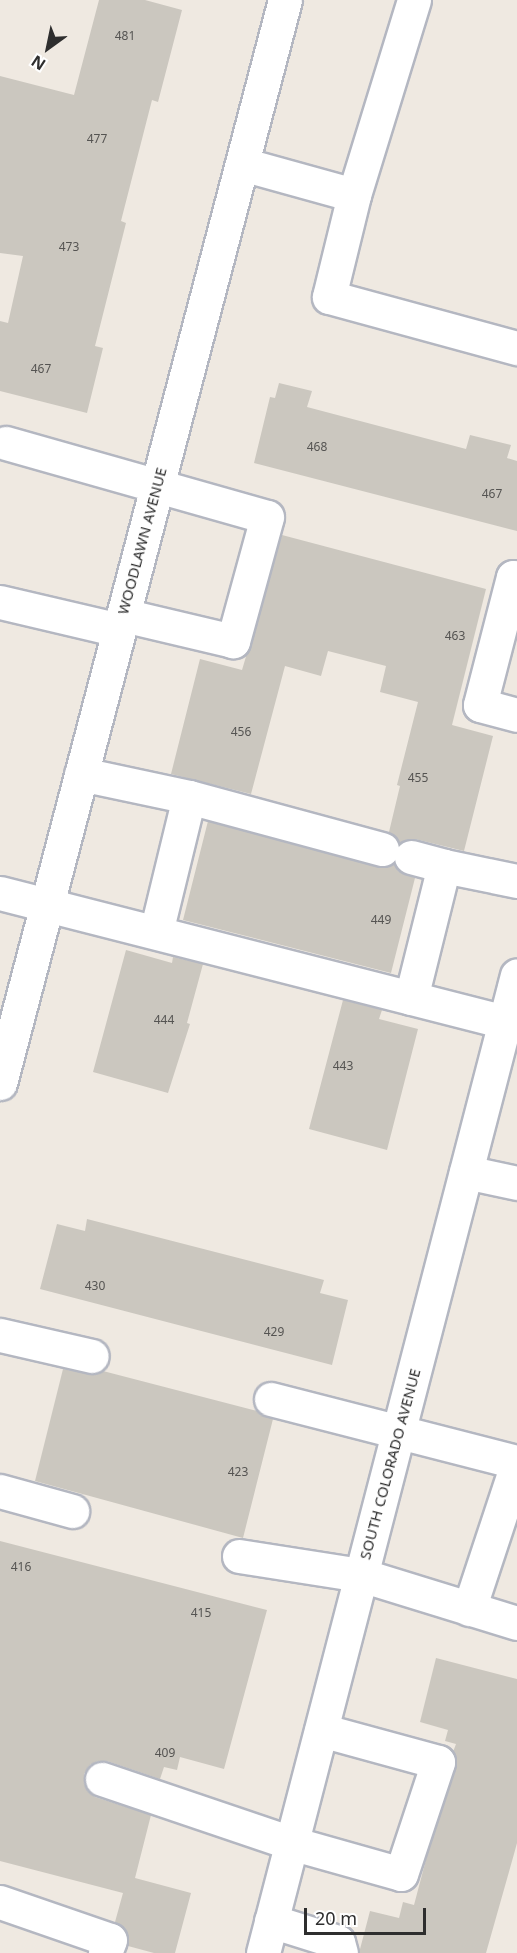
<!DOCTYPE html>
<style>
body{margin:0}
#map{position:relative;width:517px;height:1953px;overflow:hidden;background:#efe9e1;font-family:"Noto Sans",sans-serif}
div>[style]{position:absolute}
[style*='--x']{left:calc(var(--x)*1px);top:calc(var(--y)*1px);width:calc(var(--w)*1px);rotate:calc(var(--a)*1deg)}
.building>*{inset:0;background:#cbc7bf}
.roads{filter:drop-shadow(2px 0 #b4b7c1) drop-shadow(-2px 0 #b4b7c1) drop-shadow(0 2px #b4b7c1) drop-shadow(0 -2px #b4b7c1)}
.minor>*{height:33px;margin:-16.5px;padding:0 16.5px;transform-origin:16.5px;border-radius:16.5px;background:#fff}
span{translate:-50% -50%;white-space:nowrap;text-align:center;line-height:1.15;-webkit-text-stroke:5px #fff;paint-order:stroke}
.number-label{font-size:12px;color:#555452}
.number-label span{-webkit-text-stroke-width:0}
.street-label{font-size:15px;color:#2e2e2e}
.north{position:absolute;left:18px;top:18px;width:60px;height:60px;-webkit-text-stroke:4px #fff;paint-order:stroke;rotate:213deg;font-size:16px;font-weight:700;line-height:24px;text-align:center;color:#2e2e2e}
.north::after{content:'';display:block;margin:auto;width:21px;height:27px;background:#2e2e2e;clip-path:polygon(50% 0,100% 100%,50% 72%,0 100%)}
.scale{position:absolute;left:304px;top:1908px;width:122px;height:27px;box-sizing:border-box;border:3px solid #2e2e2e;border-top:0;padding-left:8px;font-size:18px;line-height:21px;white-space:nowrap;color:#2e2e2e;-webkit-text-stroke:4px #fff;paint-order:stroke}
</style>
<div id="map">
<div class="building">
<div style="clip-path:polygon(99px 0,145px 0,182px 10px,158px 102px,152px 100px,121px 221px,126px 223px,95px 346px,103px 348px,87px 413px,0 391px,0 321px,8px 323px,23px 256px,0 253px,0 76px,74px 95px)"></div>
<div style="clip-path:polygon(279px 383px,312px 391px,307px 407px,466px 449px,470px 435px,511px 445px,507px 458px,517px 461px,517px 531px,254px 463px,270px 397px,275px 398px)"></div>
<div style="clip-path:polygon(282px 535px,486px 589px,452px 725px,493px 736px,464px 851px,415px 839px,399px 843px,389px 832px,400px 786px,397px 785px,418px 702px,380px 692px,386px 666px,328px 651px,321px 676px,285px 666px,251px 794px,171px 774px,200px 659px,242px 670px)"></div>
<div style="clip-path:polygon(208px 821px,377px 867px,386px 867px,394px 863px,398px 871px,415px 878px,391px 973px,183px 920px)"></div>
<div style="clip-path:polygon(126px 950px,172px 963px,173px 957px,203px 964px,187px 1023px,190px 1024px,168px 1093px,93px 1072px)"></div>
<div style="clip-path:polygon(343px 1000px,382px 1010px,379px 1019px,418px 1029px,387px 1150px,309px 1129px)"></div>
<div style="clip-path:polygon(87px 1219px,324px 1280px,320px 1293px,348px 1300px,332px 1365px,40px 1289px,57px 1224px,85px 1231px)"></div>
<div style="clip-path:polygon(63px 1369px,88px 1374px,103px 1371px,257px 1411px,273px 1419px,243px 1538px,35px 1481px)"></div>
<div style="clip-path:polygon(0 1541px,267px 1610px,224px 1769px,180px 1757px,177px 1770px,164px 1767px,160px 1779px,107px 1761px,98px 1761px,90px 1765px,84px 1774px,84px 1783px,88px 1791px,95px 1797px,151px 1815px,135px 1878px,191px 1893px,175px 1953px,154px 1953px,128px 1946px,128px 1936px,125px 1928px,115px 1922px,123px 1893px,0 1861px)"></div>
<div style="clip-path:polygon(436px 1658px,517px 1679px,517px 1843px,514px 1854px,486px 1953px,359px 1953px,370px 1911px,399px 1918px,403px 1902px,414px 1905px,428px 1852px,456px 1768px,453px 1752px,456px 1744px,445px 1741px,448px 1730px,420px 1722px)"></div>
</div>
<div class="roads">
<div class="minor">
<div style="--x:414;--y:0;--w:204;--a:107.1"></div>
<div style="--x:354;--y:195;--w:105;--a:103.8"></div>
<div style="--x:329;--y:297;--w:195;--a:15.2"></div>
<div style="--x:242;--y:164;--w:116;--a:15.5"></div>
<div style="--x:6;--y:443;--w:271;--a:15.8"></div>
<div style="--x:267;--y:517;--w:129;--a:105.3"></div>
<div style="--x:233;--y:641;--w:113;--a:-166.7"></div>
<div style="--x:517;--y:578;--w:4;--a:-166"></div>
<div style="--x:513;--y:577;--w:132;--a:104.5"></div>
<div style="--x:480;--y:705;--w:38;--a:15"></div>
<div style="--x:0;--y:602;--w:122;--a:13.2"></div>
<div style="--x:81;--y:774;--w:110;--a:12"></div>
<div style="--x:189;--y:797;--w:139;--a:103.7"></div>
<div style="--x:189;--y:797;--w:200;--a:15.1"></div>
<div style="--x:411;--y:857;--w:34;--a:15"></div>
<div style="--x:0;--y:893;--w:534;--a:14.32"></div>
<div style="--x:411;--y:998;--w:136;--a:-76"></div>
<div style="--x:444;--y:866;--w:75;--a:11.6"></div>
<div style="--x:0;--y:1083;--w:1120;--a:-75.26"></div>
<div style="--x:466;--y:1172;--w:52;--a:12.2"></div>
<div style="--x:0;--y:1335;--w:94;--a:12.9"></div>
<div style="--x:271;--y:1399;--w:254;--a:14.4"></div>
<div style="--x:0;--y:1491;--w:75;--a:15.5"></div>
<div style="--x:239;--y:1556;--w:123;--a:8.9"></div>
<div style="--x:361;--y:1575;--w:163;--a:17.1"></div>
<div style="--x:469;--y:1609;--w:153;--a:-71.7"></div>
<div style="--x:102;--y:1779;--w:200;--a:18.7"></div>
<div style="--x:291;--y:1843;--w:114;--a:15.7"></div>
<div style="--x:401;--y:1874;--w:118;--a:-71.7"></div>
<div style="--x:438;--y:1762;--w:121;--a:-164.7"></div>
<div style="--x:0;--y:1902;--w:116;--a:19.1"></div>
<div style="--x:110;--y:1940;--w:14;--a:111"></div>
<div style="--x:271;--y:1921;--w:70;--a:17.4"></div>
<div style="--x:338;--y:1942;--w:11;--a:75"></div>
<div style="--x:263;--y:1953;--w:1010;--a:-75.44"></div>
</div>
</div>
<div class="number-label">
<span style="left:125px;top:36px">481</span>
<span style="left:97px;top:139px">477</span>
<span style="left:69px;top:247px">473</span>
<span style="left:41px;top:369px">467</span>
<span style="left:317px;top:447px">468</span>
<span style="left:492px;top:494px">467</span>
<span style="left:455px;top:636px">463</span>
<span style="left:241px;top:732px">456</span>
<span style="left:418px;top:778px">455</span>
<span style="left:381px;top:920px">449</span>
<span style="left:164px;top:1020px">444</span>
<span style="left:343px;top:1066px">443</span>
<span style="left:95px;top:1286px">430</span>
<span style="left:274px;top:1332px">429</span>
<span style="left:238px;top:1472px">423</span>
<span style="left:21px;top:1567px">416</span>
<span style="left:201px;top:1613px">415</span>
<span style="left:165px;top:1753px">409</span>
</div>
<div class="street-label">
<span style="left:142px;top:541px;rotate:-75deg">WOODLAWN AVENUE</span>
<span style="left:390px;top:1464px;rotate:-75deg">SOUTH COLORADO AVENUE</span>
</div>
<div class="north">N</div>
<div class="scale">20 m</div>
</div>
